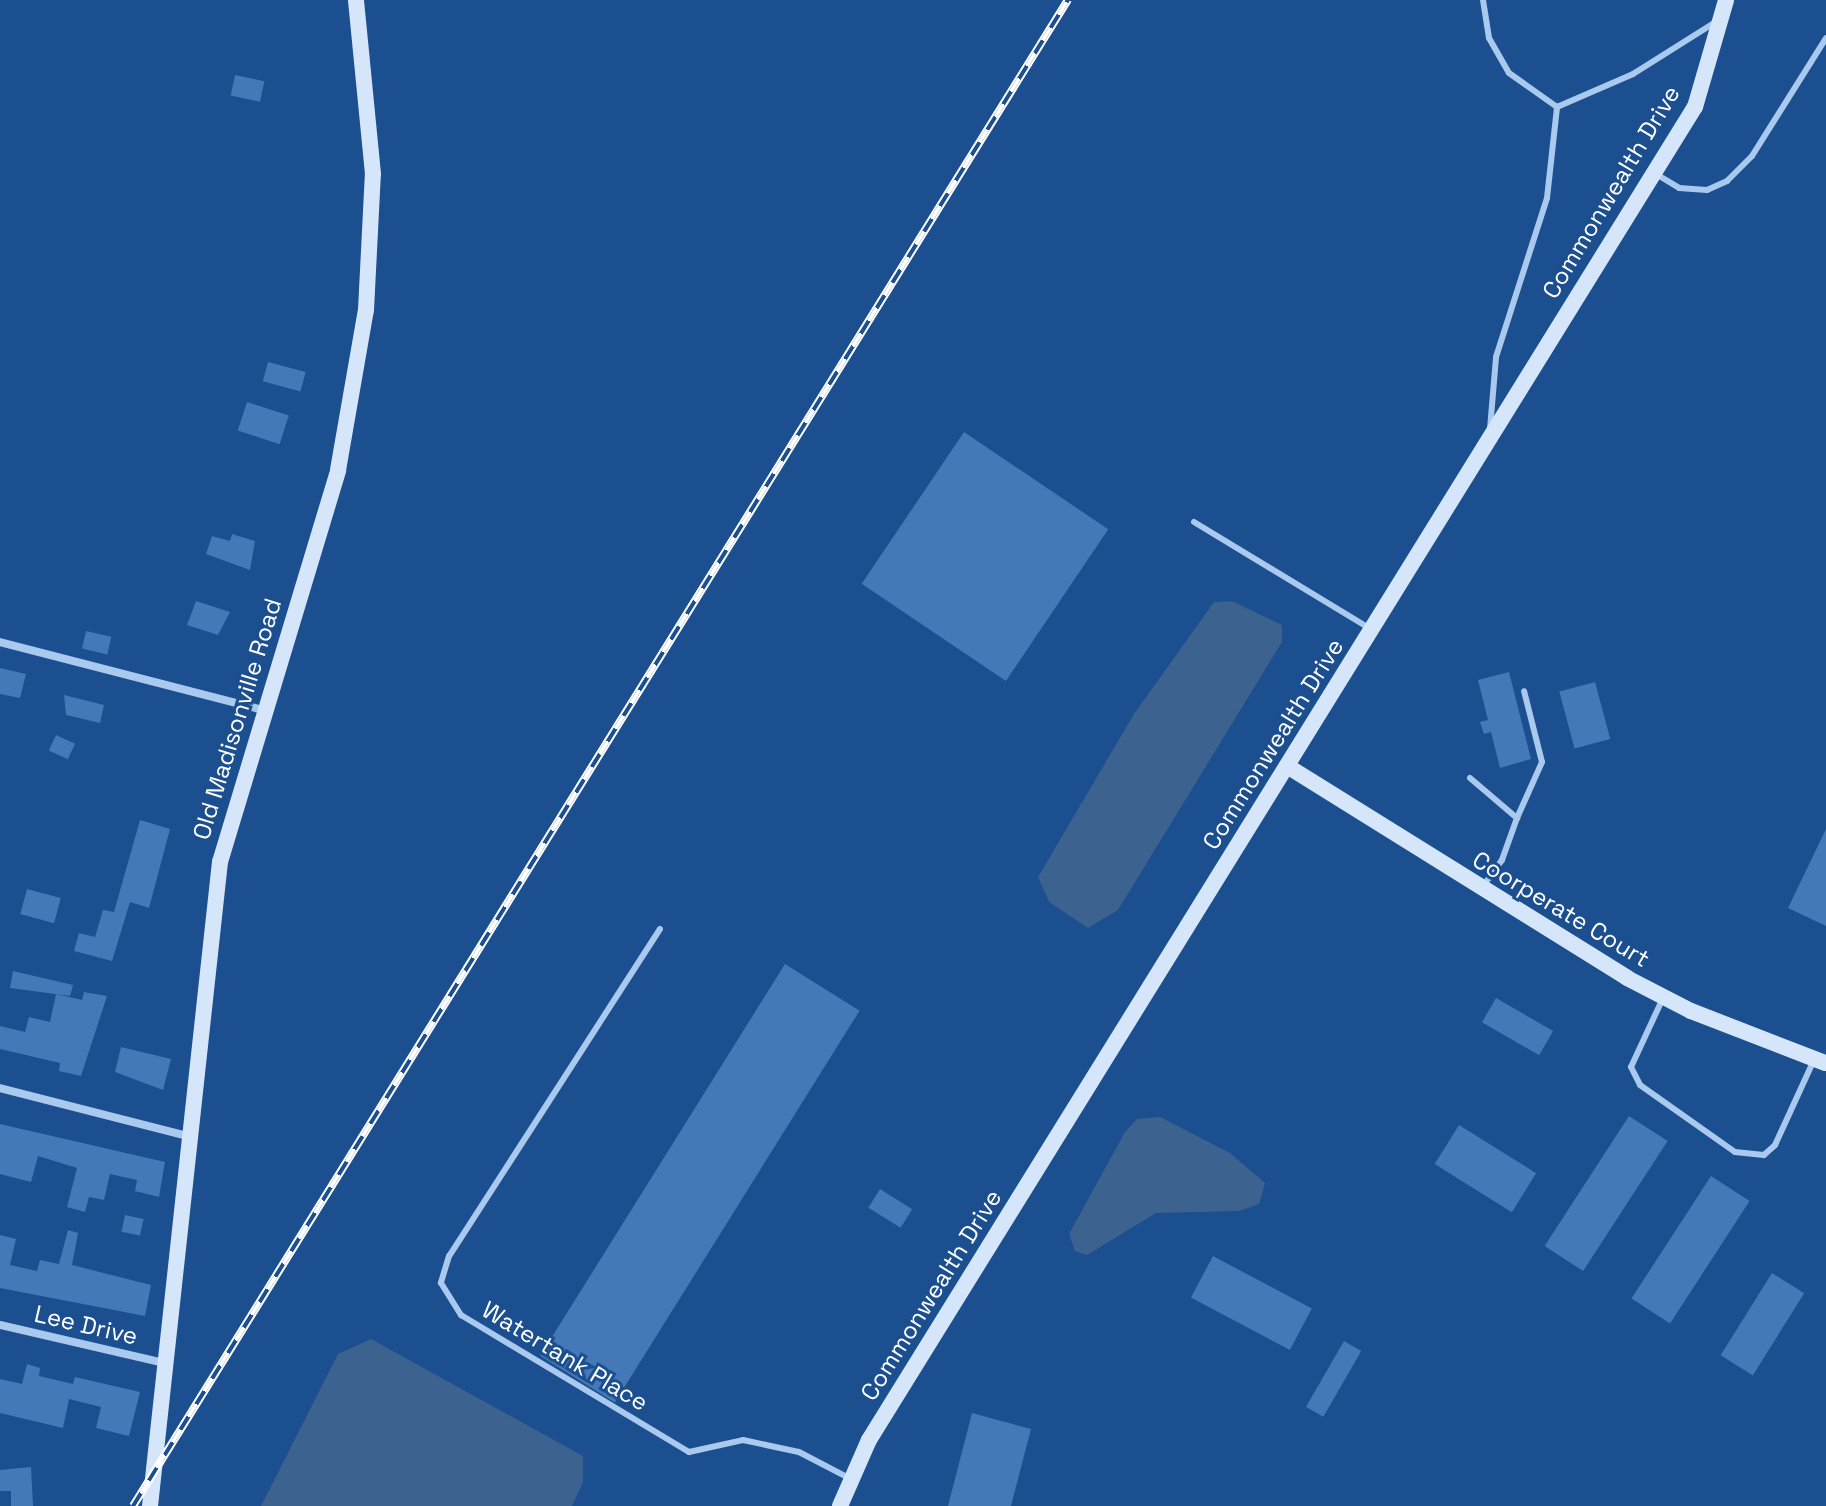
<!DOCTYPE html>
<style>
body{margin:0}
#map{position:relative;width:1826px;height:1506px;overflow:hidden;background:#1b4f8f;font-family:"Space Grotesk",sans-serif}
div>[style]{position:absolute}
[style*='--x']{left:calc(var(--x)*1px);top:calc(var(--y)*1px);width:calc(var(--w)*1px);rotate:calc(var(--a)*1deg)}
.water>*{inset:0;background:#3c6290}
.building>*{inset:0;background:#4478b7;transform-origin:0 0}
.lane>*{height:6px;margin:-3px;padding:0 3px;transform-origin:3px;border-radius:3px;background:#a9c9ee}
.street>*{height:8px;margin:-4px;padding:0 4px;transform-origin:4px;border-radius:4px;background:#a9c9ee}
.secondary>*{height:16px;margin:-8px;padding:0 8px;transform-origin:8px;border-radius:8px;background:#d6e6fa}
.rail>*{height:8px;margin-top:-4px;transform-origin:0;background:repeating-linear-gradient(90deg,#1b4f8f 0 15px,#fff 0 30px);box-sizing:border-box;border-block:2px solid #fff}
span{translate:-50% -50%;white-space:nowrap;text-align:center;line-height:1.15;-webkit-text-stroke:6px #1b4f8f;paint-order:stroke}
.street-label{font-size:24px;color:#fff}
</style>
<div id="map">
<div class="water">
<div style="clip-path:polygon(1232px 601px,1282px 625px,1282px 642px,1118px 910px,1088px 928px,1049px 902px,1038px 877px,1134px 714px,1214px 602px)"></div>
<div style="clip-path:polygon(1160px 1117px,1230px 1153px,1265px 1183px,1259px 1204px,1239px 1211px,1156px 1213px,1087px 1255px,1075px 1251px,1069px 1234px,1125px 1132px,1137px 1119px)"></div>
<div style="clip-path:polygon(371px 1339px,583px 1456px,583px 1482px,572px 1506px,261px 1506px,338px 1354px)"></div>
</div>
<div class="building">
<div style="left:235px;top:75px;width:30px;height:21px;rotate:12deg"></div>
<div style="left:268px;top:362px;width:39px;height:20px;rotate:15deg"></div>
<div style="left:247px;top:402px;width:44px;height:30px;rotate:18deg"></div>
<div style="left:964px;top:432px;width:174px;height:183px;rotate:34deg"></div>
<div style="clip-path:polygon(232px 534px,255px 541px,250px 570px,206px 554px,212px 536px,230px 541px)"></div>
<div style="clip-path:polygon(196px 601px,230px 612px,218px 635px,187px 625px)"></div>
<div style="left:86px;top:631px;width:26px;height:18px;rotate:13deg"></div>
<div style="clip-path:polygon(0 668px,26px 674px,20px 698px,0 694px)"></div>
<div style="clip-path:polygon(1509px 672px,1531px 759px,1500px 768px,1491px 732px,1484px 734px,1480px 722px,1488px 720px,1478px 680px)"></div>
<div style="left:1595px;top:682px;width:59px;height:37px;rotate:75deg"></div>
<div style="clip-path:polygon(64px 695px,104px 705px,100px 723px,66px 715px)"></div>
<div style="left:56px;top:735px;width:21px;height:17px;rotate:25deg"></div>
<div style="clip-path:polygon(140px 820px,170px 829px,149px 908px,130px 902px,112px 961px,74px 951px,79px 933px,95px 937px,103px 910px,114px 912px)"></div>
<div style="clip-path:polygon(1826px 829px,1826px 926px,1788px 908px)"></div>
<div style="left:27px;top:889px;width:35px;height:26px;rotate:15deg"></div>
<div style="left:785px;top:964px;width:88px;height:462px;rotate:32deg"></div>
<div style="clip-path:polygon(13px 971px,73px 985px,70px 996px,10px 988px)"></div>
<div style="clip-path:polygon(84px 992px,107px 996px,81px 1076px,59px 1071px,60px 1063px,0 1049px,0 1026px,25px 1032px,29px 1017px,50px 1022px,56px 994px,82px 1000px)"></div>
<div style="left:1496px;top:998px;width:66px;height:28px;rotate:30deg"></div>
<div style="clip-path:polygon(121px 1047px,171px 1059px,163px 1090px,115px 1072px)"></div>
<div style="left:1629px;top:1116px;width:46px;height:155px;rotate:33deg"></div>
<div style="clip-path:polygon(0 1124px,165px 1162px,159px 1197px,135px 1191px,137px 1180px,110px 1174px,104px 1200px,89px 1197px,85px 1212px,67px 1207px,77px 1168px,38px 1156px,31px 1182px,0 1174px)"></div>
<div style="left:1459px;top:1125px;width:91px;height:46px;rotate:32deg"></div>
<div style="left:1711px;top:1176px;width:46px;height:146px;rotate:33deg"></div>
<div style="left:880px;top:1189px;width:38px;height:22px;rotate:32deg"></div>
<div style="left:125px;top:1215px;width:19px;height:17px;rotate:12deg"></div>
<div style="clip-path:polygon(68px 1230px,78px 1233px,72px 1265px,151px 1285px,145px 1316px,0 1288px,0 1235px,16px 1239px,10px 1265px,37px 1271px,40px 1260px,59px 1264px)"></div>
<div style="left:1213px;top:1256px;width:112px;height:47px;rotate:28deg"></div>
<div style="left:1772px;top:1273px;width:38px;height:97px;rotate:32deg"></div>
<div style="left:1344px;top:1341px;width:20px;height:76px;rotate:30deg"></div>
<div style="clip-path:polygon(27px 1364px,40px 1368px,39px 1376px,73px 1384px,75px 1377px,140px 1392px,129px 1436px,96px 1428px,101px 1407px,69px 1399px,63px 1428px,0 1413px,0 1379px,22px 1384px)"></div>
<div style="clip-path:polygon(972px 1413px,1031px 1429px,1011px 1506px,948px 1506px)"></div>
<div style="clip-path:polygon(31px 1467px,33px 1506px,11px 1506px,11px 1491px,0 1491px,0 1470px)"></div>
</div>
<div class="lane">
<div style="--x:1483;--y:0;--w:38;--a:81"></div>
<div style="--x:1489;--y:38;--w:40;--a:60.3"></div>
<div style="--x:1509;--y:73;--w:59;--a:35.3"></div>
<div style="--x:1656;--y:174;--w:27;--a:31"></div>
<div style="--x:1679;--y:188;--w:28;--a:4"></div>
<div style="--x:1707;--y:190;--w:22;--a:-24"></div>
<div style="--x:1727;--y:181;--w:35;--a:-45"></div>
<div style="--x:1752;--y:156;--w:139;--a:-57.9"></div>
<div style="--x:1490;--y:429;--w:72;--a:-85.2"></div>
<div style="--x:1496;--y:357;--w:167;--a:-72.2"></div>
<div style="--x:1547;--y:198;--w:92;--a:-83.7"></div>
<div style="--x:1557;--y:107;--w:83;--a:-23.5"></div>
<div style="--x:1633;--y:74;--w:99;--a:-32.2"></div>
<div style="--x:1194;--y:522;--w:207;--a:31.2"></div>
<div style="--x:1470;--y:778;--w:62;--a:40.4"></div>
<div style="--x:1517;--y:818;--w:45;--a:109.7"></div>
<div style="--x:1502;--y:860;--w:32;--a:126"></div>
<div style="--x:1517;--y:818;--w:61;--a:-65.9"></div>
<div style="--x:1542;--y:762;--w:73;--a:-104.2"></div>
<div style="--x:660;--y:929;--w:389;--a:122.8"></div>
<div style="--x:449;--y:1256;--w:28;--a:107"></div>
<div style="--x:441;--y:1283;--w:38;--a:58"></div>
<div style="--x:461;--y:1315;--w:266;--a:31"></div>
<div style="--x:689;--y:1452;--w:55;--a:-12.5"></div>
<div style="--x:743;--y:1440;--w:57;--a:12.1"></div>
<div style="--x:799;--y:1452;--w:56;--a:27.5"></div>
<div style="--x:1663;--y:998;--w:76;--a:114.9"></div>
<div style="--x:1631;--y:1067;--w:20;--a:63"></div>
<div style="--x:1640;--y:1085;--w:116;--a:35.2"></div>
<div style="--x:1735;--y:1152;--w:29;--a:6"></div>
<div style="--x:1764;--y:1155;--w:15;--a:-42"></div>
<div style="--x:1775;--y:1145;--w:91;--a:-65.4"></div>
</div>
<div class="street">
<div style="--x:0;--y:642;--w:271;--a:14.5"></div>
<div style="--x:0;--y:1088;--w:193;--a:14.4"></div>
<div style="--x:0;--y:1325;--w:168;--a:13"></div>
</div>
<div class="secondary">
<div style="--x:1287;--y:766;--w:401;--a:31.9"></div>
<div style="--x:1627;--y:978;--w:72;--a:27.3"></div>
<div style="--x:1691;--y:1011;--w:144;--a:21.2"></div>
<div style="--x:150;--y:1506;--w:648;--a:-83.8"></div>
<div style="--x:220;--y:862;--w:409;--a:-73.2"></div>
<div style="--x:338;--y:470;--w:162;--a:-80.1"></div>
<div style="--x:366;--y:310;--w:136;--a:-87.1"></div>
<div style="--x:373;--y:174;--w:175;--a:-95.6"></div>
<div style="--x:840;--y:1506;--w:72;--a:-66.3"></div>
<div style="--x:869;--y:1440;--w:1568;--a:-58.22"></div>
<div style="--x:1695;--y:107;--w:111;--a:-73.8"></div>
</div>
<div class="rail">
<div style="--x:133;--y:1506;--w:1773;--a:-58.17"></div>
</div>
<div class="street-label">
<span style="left:1611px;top:192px;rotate:-59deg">Commonwealth Drive</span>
<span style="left:237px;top:719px;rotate:-73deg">Old Madisonville Road</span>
<span style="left:1273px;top:744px;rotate:-58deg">Commonwealth Drive</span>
<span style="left:1561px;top:909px;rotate:31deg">Coorperate Court</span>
<span style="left:931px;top:1295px;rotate:-58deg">Commonwealth Drive</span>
<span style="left:86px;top:1325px;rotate:13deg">Lee Drive</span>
<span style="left:565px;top:1356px;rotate:31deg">Watertank Place</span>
</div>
</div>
